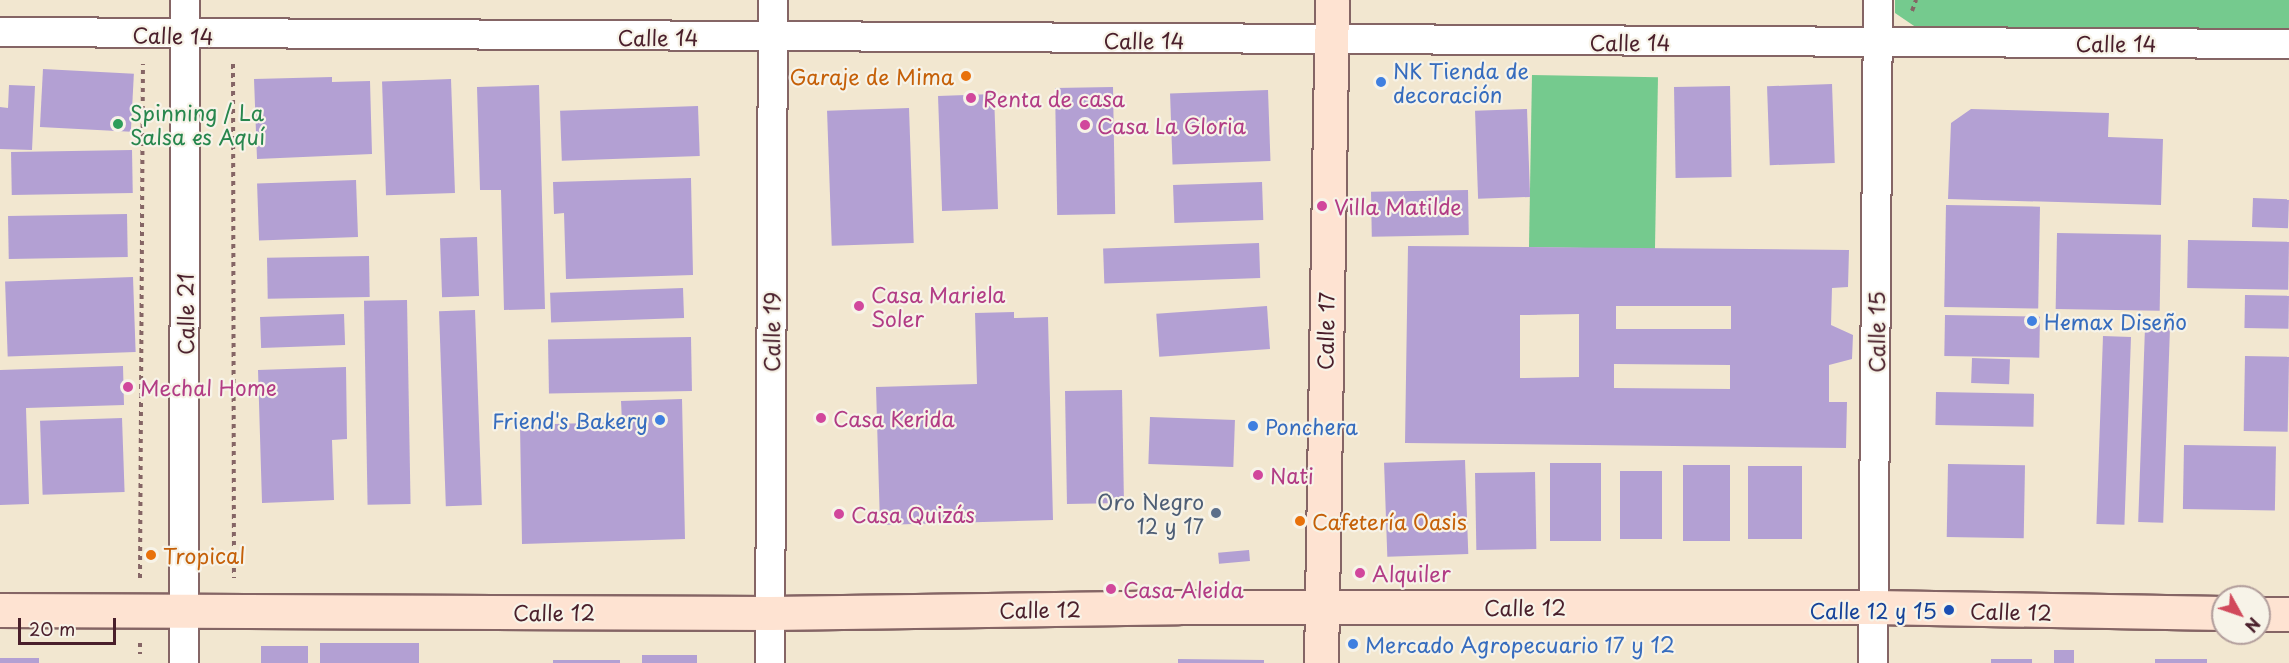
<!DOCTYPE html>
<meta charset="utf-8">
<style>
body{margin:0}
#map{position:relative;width:2289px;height:663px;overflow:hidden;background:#f2e7d0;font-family:"Playpen Sans",sans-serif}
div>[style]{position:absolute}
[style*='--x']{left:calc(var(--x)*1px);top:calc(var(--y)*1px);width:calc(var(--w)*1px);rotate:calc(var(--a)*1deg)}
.green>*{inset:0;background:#75ca8e;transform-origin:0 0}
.building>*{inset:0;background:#b3a0d3;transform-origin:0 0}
.path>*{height:4px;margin-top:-2px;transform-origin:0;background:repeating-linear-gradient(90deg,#856565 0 4.5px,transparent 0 9px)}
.roads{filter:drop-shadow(2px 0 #856565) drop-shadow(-2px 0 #856565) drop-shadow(0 2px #856565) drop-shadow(0 -2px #856565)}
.street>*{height:28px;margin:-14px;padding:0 14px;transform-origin:14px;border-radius:14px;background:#fff}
.secondary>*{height:33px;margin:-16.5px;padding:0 16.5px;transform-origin:16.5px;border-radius:16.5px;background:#fee3d2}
.dots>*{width:16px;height:16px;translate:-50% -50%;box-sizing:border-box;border:3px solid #f7f3e8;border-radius:50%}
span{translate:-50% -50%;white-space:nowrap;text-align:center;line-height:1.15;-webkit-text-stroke:4.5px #f7f3e8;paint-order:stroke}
.street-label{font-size:21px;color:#4a1f2b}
.shop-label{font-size:21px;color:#366cbe}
.left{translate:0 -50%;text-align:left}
.right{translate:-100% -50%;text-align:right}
.food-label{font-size:21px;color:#c56008}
.hotel-label{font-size:21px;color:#b23c85}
.leisure-label{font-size:21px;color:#27864d}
.service-label{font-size:21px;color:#4e5e75}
.transit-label{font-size:21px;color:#164399}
.north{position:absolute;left:2211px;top:585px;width:60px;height:60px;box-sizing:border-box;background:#f7f3e8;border:2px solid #b29e9c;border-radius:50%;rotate:130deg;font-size:16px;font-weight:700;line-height:24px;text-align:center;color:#4a1f2b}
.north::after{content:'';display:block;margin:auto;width:21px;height:27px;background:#d1495b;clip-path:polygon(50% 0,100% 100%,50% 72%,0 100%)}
.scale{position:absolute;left:18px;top:618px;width:98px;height:27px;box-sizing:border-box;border:3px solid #4a1f2b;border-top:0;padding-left:8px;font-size:18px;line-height:21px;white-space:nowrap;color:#4a1f2b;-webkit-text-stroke:4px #f7f3e8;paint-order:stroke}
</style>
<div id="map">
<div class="green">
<div style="clip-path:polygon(1895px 0,2289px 0,2289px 31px,1923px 32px,1895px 13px)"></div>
<div style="left:1532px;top:75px;width:126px;height:172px;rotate:1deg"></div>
</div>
<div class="building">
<div style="left:43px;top:69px;width:91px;height:58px;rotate:3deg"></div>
<div style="clip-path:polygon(332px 77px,332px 82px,370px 81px,372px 154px,257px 159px,254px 79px)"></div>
<div style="left:451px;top:79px;width:114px;height:69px;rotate:88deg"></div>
<div style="left:1832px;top:84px;width:79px;height:65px;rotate:88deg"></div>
<div style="clip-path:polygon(9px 85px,35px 86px,32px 150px,0 149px,0 107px,8px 108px)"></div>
<div style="clip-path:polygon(539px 85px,545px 309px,504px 310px,501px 190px,480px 190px,477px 87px)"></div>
<div style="left:1730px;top:86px;width:91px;height:56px;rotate:89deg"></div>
<div style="left:1113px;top:87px;width:127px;height:58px;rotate:89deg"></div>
<div style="left:1268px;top:90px;width:71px;height:98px;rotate:88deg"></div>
<div style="left:994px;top:94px;width:115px;height:56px;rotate:88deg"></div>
<div style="left:698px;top:106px;width:50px;height:138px;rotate:88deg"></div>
<div style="left:909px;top:108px;width:135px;height:82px;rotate:88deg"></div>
<div style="left:1527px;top:109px;width:88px;height:52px;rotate:88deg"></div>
<div style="clip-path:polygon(1971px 109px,2109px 113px,2108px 137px,2163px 139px,2161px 205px,1948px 199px,1951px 123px)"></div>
<div style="left:132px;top:150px;width:43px;height:121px;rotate:89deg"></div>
<div style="clip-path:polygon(691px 178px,693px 275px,566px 279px,564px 213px,554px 214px,553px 182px)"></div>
<div style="left:356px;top:180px;width:57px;height:99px;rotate:88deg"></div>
<div style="left:1262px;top:182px;width:38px;height:89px;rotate:88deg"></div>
<div style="left:1468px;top:190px;width:45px;height:97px;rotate:89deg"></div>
<div style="left:2253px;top:198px;width:36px;height:29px;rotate:2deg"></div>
<div style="left:1946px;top:205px;width:94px;height:102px;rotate:1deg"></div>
<div style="left:127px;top:214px;width:43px;height:119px;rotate:89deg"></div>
<div style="left:2057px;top:233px;width:104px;height:76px;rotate:1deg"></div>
<div style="left:477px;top:237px;width:59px;height:37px;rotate:88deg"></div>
<div style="left:2188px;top:240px;width:101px;height:48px;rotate:1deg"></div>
<div style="left:1259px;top:243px;width:35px;height:156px;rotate:88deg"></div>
<div style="clip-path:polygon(evenodd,1408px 246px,1849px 250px,1848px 287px,1832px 288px,1831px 325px,1853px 335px,1852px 359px,1829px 365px,1829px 402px,1847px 402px,1846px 448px,1405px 443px,1408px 246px,1616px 306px,1731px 306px,1731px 329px,1616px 329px,1616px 306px,1408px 246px,1579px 314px,1579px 377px,1520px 378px,1520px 315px,1579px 314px,1408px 246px,1614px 364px,1730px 365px,1730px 389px,1614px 388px,1614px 364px)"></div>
<div style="left:369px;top:256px;width:41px;height:102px;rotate:89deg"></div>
<div style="left:133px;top:277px;width:75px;height:128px;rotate:88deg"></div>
<div style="left:683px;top:288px;width:30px;height:133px;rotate:88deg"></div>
<div style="left:2245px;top:295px;width:44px;height:33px;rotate:1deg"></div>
<div style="left:407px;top:300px;width:204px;height:43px;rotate:89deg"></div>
<div style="left:1267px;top:306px;width:43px;height:111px;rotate:86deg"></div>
<div style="left:475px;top:310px;width:195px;height:36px;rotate:88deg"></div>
<div style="clip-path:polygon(1014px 312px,1014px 318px,1048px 317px,1053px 520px,880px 525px,876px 387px,977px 384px,975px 313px)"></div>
<div style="left:344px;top:314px;width:31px;height:84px;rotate:88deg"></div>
<div style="left:1945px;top:315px;width:95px;height:41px;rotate:1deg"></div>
<div style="left:2145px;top:327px;width:25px;height:195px;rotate:2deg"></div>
<div style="left:2103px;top:336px;width:28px;height:188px;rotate:2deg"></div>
<div style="left:691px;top:337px;width:54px;height:143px;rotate:89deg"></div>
<div style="left:2245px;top:356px;width:44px;height:75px;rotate:1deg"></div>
<div style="left:1972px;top:358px;width:38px;height:25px;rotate:2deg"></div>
<div style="clip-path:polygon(123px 366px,124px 405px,26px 408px,29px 504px,0 505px,0 370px)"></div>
<div style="clip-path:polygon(346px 367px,347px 439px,332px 440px,334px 500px,262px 503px,258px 370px)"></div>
<div style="left:1122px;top:390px;width:113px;height:57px;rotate:89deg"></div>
<div style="left:1936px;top:392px;width:98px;height:33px;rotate:1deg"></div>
<div style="clip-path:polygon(682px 399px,685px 539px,522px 544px,520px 425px,622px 422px,621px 401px)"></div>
<div style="left:1150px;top:417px;width:85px;height:47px;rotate:2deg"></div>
<div style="left:122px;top:418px;width:74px;height:82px;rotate:88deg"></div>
<div style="left:2184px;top:445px;width:92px;height:64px;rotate:1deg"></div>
<div style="left:1465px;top:460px;width:94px;height:81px;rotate:88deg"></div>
<div style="left:1601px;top:463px;width:78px;height:51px;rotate:90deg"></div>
<div style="left:1948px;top:464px;width:77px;height:73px;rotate:1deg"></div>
<div style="left:1683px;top:465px;width:47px;height:76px"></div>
<div style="left:1802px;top:466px;width:73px;height:54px;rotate:90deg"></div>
<div style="left:1620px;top:471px;width:42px;height:68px"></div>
<div style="left:1535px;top:472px;width:77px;height:60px;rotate:89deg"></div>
<div style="left:1249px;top:550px;width:11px;height:31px;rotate:85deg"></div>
<div style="left:320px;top:643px;width:99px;height:20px"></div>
<div style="left:261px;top:646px;width:47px;height:17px"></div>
<div style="left:2054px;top:650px;width:20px;height:13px"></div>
<div style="left:642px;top:655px;width:55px;height:8px"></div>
<div style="left:0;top:658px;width:39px;height:5px"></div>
<div style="clip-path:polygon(1178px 659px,1264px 660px,1264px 663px,1178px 663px)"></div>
<div style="left:1991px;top:659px;width:41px;height:4px"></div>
<div style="left:2155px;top:659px;width:52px;height:4px"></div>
<div style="left:553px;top:660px;width:67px;height:3px"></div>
</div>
<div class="path">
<div style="--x:1912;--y:11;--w:12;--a:-70"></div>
<div style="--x:233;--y:64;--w:514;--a:89.89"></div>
<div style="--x:140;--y:578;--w:514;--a:-89.67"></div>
<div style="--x:140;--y:643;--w:11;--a:90"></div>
</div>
<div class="roads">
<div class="street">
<div style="--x:0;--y:32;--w:2289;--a:0.3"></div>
<div style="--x:184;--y:663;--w:663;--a:-89.91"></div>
<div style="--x:770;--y:663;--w:663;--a:-89.74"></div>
<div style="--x:1873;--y:663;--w:663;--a:-89.57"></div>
</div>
<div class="secondary">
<div style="--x:0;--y:610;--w:770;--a:0.22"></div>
<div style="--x:770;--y:613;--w:408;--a:-0.8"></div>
<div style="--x:1178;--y:607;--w:696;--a:0"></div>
<div style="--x:1874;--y:607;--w:349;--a:1"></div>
<div style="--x:2259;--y:614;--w:30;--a:0"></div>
<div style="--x:1321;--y:663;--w:663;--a:-89.05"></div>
</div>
</div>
<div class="dots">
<div style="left:966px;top:76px;background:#e8710a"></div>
<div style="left:1381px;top:82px;background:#3f7fe0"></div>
<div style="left:971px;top:98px;background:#d1479c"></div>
<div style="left:118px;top:124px;background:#2e9e5b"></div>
<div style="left:1085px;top:125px;background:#d1479c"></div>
<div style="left:1322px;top:206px;background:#d1479c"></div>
<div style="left:859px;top:306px;background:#d1479c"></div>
<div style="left:2032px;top:321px;background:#3f7fe0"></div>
<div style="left:128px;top:387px;background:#d1479c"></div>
<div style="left:821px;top:418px;background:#d1479c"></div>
<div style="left:660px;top:420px;background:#3f7fe0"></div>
<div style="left:1253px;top:426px;background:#3f7fe0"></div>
<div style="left:1258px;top:475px;background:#d1479c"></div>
<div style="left:1216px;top:513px;background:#5c6f8a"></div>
<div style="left:839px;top:514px;background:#d1479c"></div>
<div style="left:1300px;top:521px;background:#e8710a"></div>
<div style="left:151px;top:555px;background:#e8710a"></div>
<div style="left:1360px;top:573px;background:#d1479c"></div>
<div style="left:1111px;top:589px;background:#d1479c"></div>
<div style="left:1949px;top:610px;background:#1a4fb4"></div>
<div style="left:1353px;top:644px;background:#3f7fe0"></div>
</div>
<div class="street-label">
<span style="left:173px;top:35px;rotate:1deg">Calle 14</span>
<span style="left:658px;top:37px">Calle 14</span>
<span style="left:1144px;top:40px">Calle 14</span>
<span style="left:1630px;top:42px">Calle 14</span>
<span style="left:2116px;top:43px">Calle 14</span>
<span style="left:185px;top:314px;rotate:-90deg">Calle 21</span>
<span style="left:1325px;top:331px;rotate:-89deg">Calle 17</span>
<span style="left:771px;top:332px;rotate:-90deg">Calle 19</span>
<span style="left:1876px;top:332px;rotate:-90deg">Calle 15</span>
<span style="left:1525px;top:607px">Calle 12</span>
<span style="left:1040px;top:609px;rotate:-1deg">Calle 12</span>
<span style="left:2011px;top:611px;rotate:1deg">Calle 12</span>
<span style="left:554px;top:612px">Calle 12</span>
</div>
<div class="shop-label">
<span class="left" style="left:1393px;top:82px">NK Tienda de<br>decoración</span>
<span class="left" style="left:2044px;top:321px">Hemax Diseño</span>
<span class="right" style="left:648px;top:420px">Friend's Bakery</span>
<span class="left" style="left:1265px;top:426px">Ponchera</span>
<span class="left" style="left:1365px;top:644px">Mercado Agropecuario 17 y 12</span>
</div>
<div class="food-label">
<span class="right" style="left:954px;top:76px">Garaje de Mima</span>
<span class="left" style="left:1312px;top:521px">Cafetería Oasis</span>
<span class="left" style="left:163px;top:555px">Tropical</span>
</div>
<div class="hotel-label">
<span class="left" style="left:983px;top:98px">Renta de casa</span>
<span class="left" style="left:1097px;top:125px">Casa La Gloria</span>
<span class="left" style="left:1334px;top:206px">Villa Matilde</span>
<span class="left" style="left:871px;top:306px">Casa Mariela<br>Soler</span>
<span class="left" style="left:140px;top:387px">Mechal Home</span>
<span class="left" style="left:833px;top:418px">Casa Kerida</span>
<span class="left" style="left:1270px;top:475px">Nati</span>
<span class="left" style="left:851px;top:514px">Casa Quizás</span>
<span class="left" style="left:1372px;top:573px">Alquiler</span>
<span class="left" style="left:1123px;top:589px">Casa Aleida</span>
</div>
<div class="leisure-label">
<span class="left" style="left:130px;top:124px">Spinning / La<br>Salsa es Aquí</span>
</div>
<div class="service-label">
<span class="right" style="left:1204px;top:513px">Oro Negro<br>12 y 17</span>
</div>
<div class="transit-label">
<span class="right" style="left:1937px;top:610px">Calle 12 y 15</span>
</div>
<div class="north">N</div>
<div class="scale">20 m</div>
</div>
